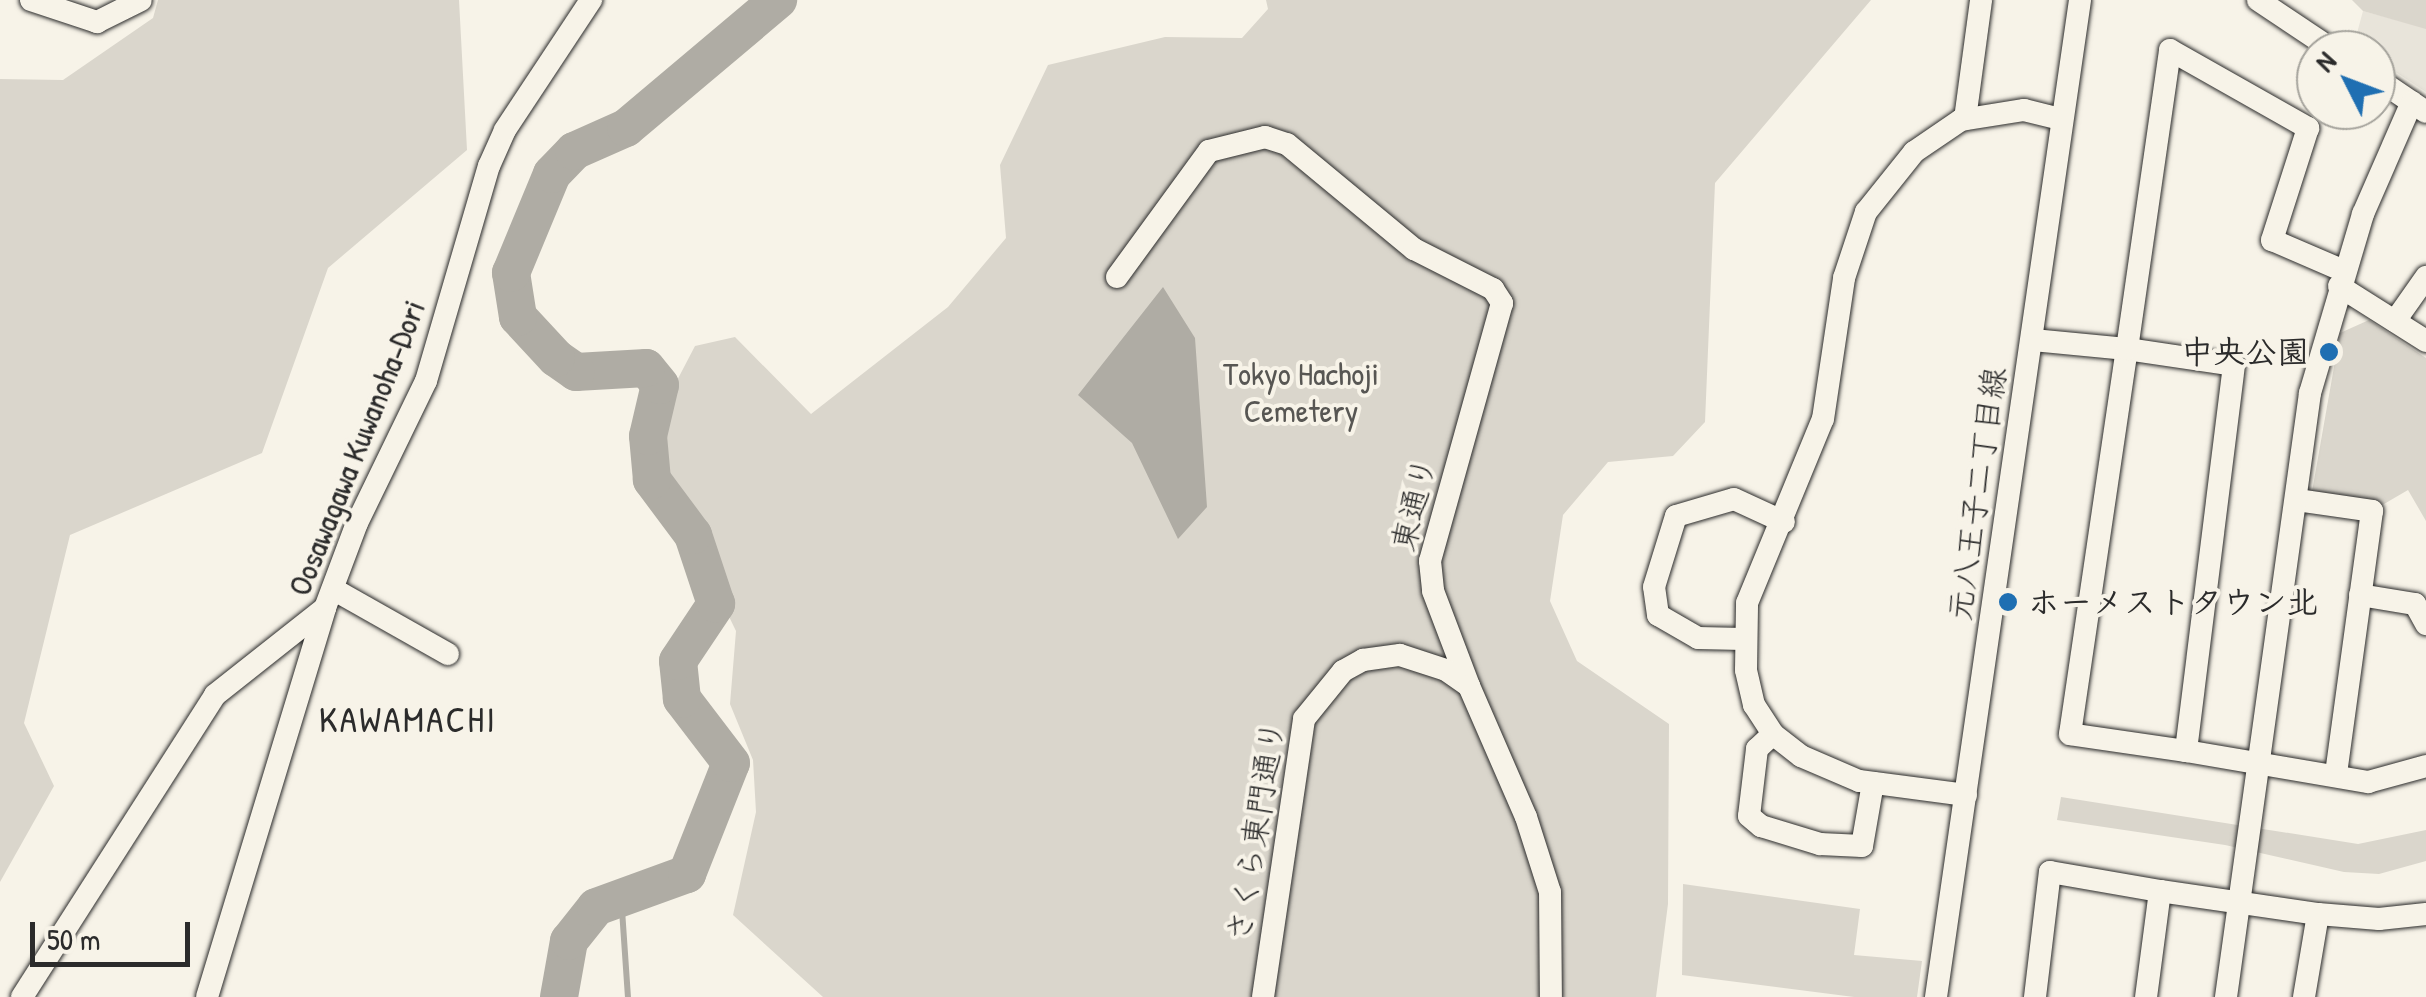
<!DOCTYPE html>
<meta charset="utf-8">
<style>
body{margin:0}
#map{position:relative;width:2426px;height:997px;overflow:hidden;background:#f7f3e8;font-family:"Patrick Hand","Klee One",sans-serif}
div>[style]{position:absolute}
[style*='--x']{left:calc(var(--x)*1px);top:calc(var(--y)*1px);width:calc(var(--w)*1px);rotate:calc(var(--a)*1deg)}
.built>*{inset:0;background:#e8e4da}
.green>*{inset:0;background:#dad6cc}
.water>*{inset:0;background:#afaca4}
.stream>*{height:6px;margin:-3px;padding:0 3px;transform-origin:3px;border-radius:3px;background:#afaca4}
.river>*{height:38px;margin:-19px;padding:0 19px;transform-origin:19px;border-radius:19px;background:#afaca4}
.roads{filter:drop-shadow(0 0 2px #2b2b2b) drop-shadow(0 0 2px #2b2b2b)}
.minor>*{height:22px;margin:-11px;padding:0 11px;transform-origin:11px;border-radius:11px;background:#f7f3e8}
.dots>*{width:28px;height:28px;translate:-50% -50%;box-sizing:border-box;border:5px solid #f7f3e8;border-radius:50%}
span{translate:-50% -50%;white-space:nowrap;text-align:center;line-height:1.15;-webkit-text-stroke:8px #f7f3e8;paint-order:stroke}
.poi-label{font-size:32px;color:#2b2b2b;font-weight:700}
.right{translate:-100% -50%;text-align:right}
.left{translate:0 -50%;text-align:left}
.park-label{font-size:32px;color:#575653}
.street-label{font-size:32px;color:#2b2b2b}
.neighbourhood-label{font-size:35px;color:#2b2b2b;letter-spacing:2.5px}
.north{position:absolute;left:2296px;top:30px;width:100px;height:100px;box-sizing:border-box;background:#f7f3e8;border:2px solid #a5a39c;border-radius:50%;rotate:312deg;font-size:28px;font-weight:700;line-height:40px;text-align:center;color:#2b2b2b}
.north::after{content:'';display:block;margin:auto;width:35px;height:45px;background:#1f6fb2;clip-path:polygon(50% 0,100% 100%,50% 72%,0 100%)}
.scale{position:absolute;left:30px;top:922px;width:160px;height:45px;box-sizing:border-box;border:5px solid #2b2b2b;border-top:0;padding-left:12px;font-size:30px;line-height:35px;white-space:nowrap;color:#2b2b2b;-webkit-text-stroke:8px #f7f3e8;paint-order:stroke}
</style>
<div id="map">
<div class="built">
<div style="clip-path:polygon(2363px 11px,2426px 28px,2426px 92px,2376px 59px,2376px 50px,2354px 44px)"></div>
</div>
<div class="green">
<div style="clip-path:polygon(158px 0,459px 0,467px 150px,328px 268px,262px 453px,70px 535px,24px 723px,54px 786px,0 882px,0 79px,63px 80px,153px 18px)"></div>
<div style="clip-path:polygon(1266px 0,1871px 0,1715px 183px,1705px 422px,1673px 456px,1608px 462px,1563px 515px,1550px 601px,1577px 661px,1669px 724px,1668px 904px,1656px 997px,823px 997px,733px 915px,756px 812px,753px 760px,730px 704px,736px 631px,654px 462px,671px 392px,695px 346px,735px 337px,811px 414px,948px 307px,1006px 238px,1000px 165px,1048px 65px,1165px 37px,1242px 38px,1268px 9px)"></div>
<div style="clip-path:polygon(2352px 0,2426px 0,2426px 29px,2363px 11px)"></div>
<div style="clip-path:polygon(2369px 320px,2426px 358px,2426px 521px,2408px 490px,2372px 511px,2310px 503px,2340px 333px)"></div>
<div style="clip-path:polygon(2061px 797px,2358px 844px,2426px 830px,2426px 861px,2379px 874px,2344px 872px,2225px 845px,2057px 820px)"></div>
<div style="clip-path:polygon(1683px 884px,1860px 909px,1854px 955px,1922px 961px,1917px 997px,1854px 997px,1682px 975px)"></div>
</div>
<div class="water">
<div style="clip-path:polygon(1163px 287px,1195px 338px,1207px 507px,1178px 539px,1132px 443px,1078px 395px)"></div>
</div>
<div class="stream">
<div style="--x:621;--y:895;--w:102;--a:86.1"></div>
</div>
<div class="river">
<div style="--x:559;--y:997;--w:57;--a:-79.9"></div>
<div style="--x:569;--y:941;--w:43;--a:-51.5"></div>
<div style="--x:596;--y:907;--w:97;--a:-19.9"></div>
<div style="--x:687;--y:874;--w:119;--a:-68.4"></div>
<div style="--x:731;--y:763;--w:81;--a:-127.4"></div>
<div style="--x:682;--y:699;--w:38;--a:-96"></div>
<div style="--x:678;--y:661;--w:69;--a:-56.3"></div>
<div style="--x:716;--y:604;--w:73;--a:-108.4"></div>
<div style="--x:693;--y:535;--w:69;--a:-126.7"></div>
<div style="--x:652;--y:480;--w:44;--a:-95.2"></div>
<div style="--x:648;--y:436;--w:52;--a:-76.8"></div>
<div style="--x:660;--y:385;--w:22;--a:-129"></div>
<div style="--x:646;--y:368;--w:70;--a:176.7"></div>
<div style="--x:576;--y:372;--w:24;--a:-145"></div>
<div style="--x:556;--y:358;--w:56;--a:-132.8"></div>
<div style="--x:518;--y:317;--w:45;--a:-99"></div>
<div style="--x:511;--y:273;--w:107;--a:-67.5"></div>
<div style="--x:552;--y:174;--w:32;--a:-46"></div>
<div style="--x:574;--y:151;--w:57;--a:-23.9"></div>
<div style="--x:626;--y:128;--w:199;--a:-40.1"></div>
</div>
<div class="roads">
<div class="minor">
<div style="--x:31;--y:0;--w:70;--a:18.4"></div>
<div style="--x:97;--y:22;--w:49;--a:-26.6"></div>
<div style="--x:2258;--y:0;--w:90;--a:33.7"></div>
<div style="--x:2376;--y:78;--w:60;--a:34.2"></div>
<div style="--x:1965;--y:119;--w:120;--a:-82.3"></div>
<div style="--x:1117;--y:277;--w:156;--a:-53.9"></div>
<div style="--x:1209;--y:151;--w:58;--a:-14"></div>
<div style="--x:1265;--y:137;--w:23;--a:18"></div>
<div style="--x:1287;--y:144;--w:165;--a:39.6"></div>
<div style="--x:1414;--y:249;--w:89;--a:26.9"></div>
<div style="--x:1493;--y:289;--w:17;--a:57"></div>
<div style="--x:1502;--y:303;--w:268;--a:105.6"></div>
<div style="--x:1430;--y:561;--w:30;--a:84"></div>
<div style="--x:1433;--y:591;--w:102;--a:69.2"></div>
<div style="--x:2339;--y:286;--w:103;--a:32.3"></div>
<div style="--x:2395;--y:321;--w:54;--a:-54.8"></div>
<div style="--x:2033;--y:340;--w:94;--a:5.5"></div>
<div style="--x:2127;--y:349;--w:108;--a:8.5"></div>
<div style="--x:2234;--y:365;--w:389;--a:97.1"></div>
<div style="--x:2186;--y:751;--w:117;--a:-171.7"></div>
<div style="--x:2070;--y:734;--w:389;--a:-81.6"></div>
<div style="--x:2127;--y:349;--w:302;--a:-81.8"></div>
<div style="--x:2170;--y:50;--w:159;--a:29.5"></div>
<div style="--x:2308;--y:128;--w:118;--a:107.8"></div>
<div style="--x:2272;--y:240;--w:78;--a:23.3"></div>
<div style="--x:2297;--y:500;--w:76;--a:8.3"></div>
<div style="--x:2372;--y:511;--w:265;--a:97.8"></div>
<div style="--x:333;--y:589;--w:132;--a:29.5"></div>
<div style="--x:2360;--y:595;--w:56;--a:9.3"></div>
<div style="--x:2415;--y:604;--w:23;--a:61"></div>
<div style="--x:1743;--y:639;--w:45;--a:-178.7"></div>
<div style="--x:1698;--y:638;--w:46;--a:-150.1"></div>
<div style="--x:1658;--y:615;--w:28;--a:-98"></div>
<div style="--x:1654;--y:587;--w:74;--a:-72.8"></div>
<div style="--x:1676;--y:516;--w:60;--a:-16.3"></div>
<div style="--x:1734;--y:499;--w:55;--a:24.7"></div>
<div style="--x:1773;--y:734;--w:22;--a:137"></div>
<div style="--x:1757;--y:749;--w:67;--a:96.8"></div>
<div style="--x:1749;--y:816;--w:16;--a:40"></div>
<div style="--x:1761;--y:826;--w:62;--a:17"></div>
<div style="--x:1820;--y:844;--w:42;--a:2.7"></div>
<div style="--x:1862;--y:846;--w:64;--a:-80.1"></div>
<div style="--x:2186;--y:751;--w:185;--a:9.7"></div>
<div style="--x:2368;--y:782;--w:60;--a:-15.4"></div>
<div style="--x:1966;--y:795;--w:108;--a:-172.5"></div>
<div style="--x:1859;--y:781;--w:63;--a:-156.7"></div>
<div style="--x:1801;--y:756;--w:36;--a:-142"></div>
<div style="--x:1773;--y:734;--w:35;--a:-123"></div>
<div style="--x:1754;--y:705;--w:36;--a:-103"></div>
<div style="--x:1746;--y:670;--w:67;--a:-89.1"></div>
<div style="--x:1747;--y:603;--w:199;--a:-67.6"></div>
<div style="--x:1823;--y:419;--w:143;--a:-81.5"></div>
<div style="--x:1844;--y:278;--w:70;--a:-71.6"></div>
<div style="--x:1866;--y:212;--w:77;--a:-51.3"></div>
<div style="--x:1914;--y:152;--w:57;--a:-34.2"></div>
<div style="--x:1961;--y:120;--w:64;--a:-9"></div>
<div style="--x:2024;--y:110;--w:38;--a:14"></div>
<div style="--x:2160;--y:891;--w:160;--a:8.3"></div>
<div style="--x:2318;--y:914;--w:61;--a:4.7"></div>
<div style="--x:2379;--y:919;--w:47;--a:-6.1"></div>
<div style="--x:22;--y:997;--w:358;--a:-57.4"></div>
<div style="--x:215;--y:695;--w:140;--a:-38.3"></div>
<div style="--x:207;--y:997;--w:407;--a:-73.1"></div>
<div style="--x:325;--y:608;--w:91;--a:-69.4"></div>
<div style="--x:357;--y:523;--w:158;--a:-64.1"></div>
<div style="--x:426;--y:381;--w:224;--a:-73.7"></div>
<div style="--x:489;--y:166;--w:39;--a:-66"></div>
<div style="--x:505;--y:130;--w:156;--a:-56.5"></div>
<div style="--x:1263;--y:997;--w:281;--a:-81.6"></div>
<div style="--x:1304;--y:719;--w:62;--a:-50.9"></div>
<div style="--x:1343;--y:671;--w:23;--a:-29"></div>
<div style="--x:1363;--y:660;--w:37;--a:-8"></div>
<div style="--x:1400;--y:655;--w:48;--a:18.1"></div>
<div style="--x:1446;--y:670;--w:28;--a:35"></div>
<div style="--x:1469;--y:686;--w:143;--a:66.5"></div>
<div style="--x:1526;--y:817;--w:79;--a:72.3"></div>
<div style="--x:1550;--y:892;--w:105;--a:89.5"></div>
<div style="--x:1936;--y:997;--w:1007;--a:-81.78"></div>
<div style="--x:2035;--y:997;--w:126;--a:-83.2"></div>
<div style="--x:2050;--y:872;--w:112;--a:9.8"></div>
<div style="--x:2160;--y:891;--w:107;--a:97.5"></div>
<div style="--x:2226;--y:997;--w:610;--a:-82.08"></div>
<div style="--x:2310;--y:393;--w:187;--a:-73.5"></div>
<div style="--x:2363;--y:214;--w:122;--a:-66.4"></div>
<div style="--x:2304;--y:997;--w:84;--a:-80.4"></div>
</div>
</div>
<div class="dots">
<div style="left:2329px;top:352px;background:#1f6fb2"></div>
<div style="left:2008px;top:602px;background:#1f6fb2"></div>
</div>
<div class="poi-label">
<span class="right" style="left:2309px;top:352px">中央公園</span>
<span class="left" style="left:2028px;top:602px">ホーメストタウン北</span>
</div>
<div class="park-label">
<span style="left:1301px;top:393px">Tokyo Hachoji<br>Cemetery</span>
</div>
<div class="street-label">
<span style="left:357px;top:448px;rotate:-68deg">Oosawagawa Kuwanoha-Dori</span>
<span style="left:1977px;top:494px;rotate:-82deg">元八王子二丁目線</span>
<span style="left:1414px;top:504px;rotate:-76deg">東通り</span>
<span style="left:1256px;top:831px;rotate:-81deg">さくら東門通り</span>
</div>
<div class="neighbourhood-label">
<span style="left:408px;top:720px">KAWAMACHI</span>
</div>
<div class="north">N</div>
<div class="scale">50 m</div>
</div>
